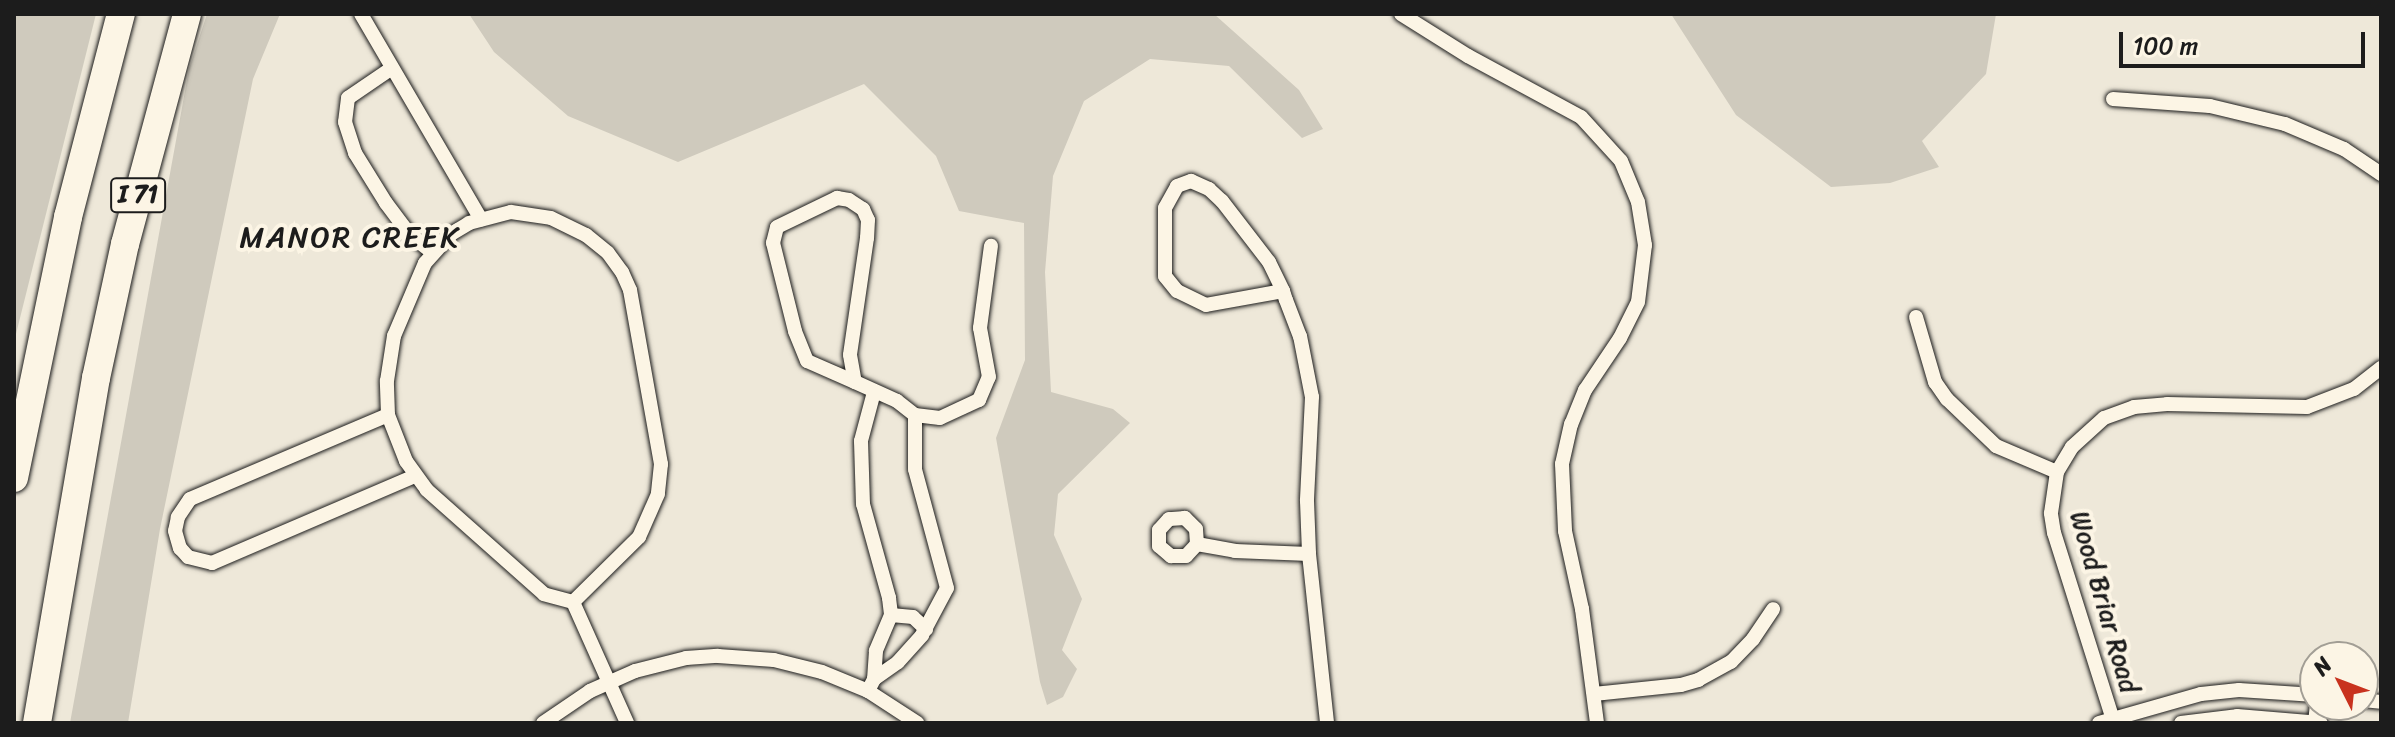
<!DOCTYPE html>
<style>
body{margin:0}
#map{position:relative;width:2395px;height:737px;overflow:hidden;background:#eee8d9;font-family:Sriracha,sans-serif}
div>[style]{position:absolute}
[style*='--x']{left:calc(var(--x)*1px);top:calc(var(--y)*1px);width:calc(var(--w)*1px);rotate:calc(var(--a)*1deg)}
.green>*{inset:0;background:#cfcabd}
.roads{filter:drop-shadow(0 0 2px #1c1c1c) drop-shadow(0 0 2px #1c1c1c)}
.minor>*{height:14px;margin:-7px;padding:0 7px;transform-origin:7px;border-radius:7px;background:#fcf5e5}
.motorway>*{height:28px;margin:-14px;padding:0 14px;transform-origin:14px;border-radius:14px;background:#fcf5e5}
span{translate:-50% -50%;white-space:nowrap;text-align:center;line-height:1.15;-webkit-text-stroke:8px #fcf5e5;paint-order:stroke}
.shield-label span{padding:2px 6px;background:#fcf5e5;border:2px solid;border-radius:6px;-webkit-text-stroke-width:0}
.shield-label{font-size:24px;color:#1c1c1c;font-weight:700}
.street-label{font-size:26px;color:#1c1c1c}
.quarter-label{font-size:30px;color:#1c1c1c;letter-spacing:2px}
.frame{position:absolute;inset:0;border:16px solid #1c1c1c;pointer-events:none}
.north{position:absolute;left:2299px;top:641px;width:80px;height:80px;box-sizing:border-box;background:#fcf5e5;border:2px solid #a29e95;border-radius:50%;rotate:312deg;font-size:22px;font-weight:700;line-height:32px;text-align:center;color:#1c1c1c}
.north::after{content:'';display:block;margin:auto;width:28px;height:36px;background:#c8321e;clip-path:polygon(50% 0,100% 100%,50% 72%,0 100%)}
.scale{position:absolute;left:2119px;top:32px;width:246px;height:36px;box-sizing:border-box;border:4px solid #1c1c1c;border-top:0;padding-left:10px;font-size:24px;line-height:28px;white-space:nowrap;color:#1c1c1c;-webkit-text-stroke:6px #fcf5e5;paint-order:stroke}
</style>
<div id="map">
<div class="green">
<div style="clip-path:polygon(14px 14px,96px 14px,14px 342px)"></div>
<div style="clip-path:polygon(207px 14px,280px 14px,253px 79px,160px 529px,128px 723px,70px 723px,189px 69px)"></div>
<div style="clip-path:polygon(469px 14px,1214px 14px,1299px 90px,1323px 129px,1302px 138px,1229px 66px,1150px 59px,1084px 101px,1053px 176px,1045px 272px,1051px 392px,1113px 409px,1130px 423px,1058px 494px,1054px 535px,1082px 599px,1062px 650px,1077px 669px,1063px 697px,1047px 705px,1040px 682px,996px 438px,1025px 360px,1024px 223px,959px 211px,936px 156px,864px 84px,678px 162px,568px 116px,494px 52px)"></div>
<div style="clip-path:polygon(1671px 14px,1996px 14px,1986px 74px,1922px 141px,1939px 167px,1890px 183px,1831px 187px,1736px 115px)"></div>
</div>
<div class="roads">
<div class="minor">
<div style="--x:361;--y:14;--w:238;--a:59.7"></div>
<div style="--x:1401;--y:14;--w:79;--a:32.1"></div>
<div style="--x:1468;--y:56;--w:128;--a:28.4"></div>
<div style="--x:1581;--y:117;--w:59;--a:47.7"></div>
<div style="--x:1621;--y:161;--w:44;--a:67.5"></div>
<div style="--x:1638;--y:202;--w:44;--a:80.8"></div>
<div style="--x:1645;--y:245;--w:57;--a:97"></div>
<div style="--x:1638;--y:302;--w:40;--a:116.6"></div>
<div style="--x:1620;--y:338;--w:63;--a:123.9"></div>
<div style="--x:1585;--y:390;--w:37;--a:112"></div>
<div style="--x:1571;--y:424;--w:41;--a:102.7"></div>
<div style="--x:1562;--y:464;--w:67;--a:87.4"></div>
<div style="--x:1565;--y:531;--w:80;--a:77.7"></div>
<div style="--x:1582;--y:609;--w:115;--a:82.5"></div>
<div style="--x:392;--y:68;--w:53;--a:145.7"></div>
<div style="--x:348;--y:98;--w:24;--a:97"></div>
<div style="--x:345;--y:122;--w:33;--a:72"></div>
<div style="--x:355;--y:153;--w:59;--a:58.2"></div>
<div style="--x:386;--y:203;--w:40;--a:53"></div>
<div style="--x:410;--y:235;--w:29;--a:38"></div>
<div style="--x:2113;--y:99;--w:97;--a:4.1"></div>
<div style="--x:2210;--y:106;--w:77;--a:13.5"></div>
<div style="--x:2285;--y:124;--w:64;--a:23"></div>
<div style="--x:2344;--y:149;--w:45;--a:34"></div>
<div style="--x:511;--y:212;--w:40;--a:8.5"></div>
<div style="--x:551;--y:218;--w:39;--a:26"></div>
<div style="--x:586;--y:235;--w:28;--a:39"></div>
<div style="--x:608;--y:253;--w:24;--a:54"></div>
<div style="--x:622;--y:272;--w:20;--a:66"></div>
<div style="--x:630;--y:290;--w:177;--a:79.9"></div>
<div style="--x:661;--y:464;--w:30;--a:96"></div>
<div style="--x:658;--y:494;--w:47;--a:113.8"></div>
<div style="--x:639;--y:537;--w:93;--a:135.4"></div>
<div style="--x:573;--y:602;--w:30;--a:-165"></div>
<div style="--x:544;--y:594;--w:157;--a:-138.4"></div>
<div style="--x:427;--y:490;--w:36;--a:-126"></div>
<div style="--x:406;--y:461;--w:49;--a:-111.4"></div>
<div style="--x:388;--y:415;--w:34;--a:-92"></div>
<div style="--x:387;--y:381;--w:46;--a:-81.2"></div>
<div style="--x:394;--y:336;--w:79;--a:-67"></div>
<div style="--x:425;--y:263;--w:39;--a:-48"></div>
<div style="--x:451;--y:234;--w:21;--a:-31"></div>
<div style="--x:469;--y:223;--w:43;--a:-14.7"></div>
<div style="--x:1283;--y:291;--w:78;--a:169.7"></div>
<div style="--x:1206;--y:305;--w:32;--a:-154"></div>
<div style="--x:1177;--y:291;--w:19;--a:-129"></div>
<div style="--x:1165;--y:276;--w:68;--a:-90"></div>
<div style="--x:1165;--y:208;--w:25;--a:-61"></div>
<div style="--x:1177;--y:186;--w:15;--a:-20"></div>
<div style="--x:1191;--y:181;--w:20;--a:24"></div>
<div style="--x:1209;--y:189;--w:18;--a:43"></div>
<div style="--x:1222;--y:201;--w:77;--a:52.4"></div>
<div style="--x:1269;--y:262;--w:32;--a:64"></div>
<div style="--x:1283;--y:291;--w:9;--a:72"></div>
<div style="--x:1286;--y:300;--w:39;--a:69"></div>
<div style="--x:1300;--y:336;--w:62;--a:78.9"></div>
<div style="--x:1312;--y:397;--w:104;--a:92.8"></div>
<div style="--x:1307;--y:501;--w:53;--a:87.8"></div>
<div style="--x:1309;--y:554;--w:170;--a:83.9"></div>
<div style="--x:1916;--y:317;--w:68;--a:73.7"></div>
<div style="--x:1935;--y:382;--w:21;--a:55"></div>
<div style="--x:1947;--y:399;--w:68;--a:43.8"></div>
<div style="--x:1996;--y:446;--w:66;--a:23.1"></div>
<div style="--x:855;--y:382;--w:52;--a:-156.4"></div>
<div style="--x:807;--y:361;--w:32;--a:-112"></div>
<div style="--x:795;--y:331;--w:91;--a:-104"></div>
<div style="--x:773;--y:243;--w:16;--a:-76"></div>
<div style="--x:777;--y:227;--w:67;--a:-25.8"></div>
<div style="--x:837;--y:198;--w:12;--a:9"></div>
<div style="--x:849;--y:200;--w:17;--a:33"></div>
<div style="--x:863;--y:209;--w:12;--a:66"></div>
<div style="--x:868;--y:220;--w:18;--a:93"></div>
<div style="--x:867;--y:238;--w:118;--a:98.3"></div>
<div style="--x:850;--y:355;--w:27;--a:80"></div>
<div style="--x:855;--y:382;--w:46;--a:24.3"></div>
<div style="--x:897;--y:401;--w:23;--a:38"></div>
<div style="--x:915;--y:415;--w:25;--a:7"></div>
<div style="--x:940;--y:418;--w:43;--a:-24.8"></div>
<div style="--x:979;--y:400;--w:25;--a:-67"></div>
<div style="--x:989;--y:377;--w:50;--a:-100.4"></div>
<div style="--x:980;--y:328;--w:83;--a:-82.4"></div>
<div style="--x:874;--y:392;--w:51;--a:104.9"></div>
<div style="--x:861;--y:441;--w:63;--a:88.2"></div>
<div style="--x:863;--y:504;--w:98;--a:74.5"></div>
<div style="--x:889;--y:598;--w:17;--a:83"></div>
<div style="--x:891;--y:615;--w:39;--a:113"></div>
<div style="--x:876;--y:651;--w:28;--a:94"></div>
<div style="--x:388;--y:415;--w:215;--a:157"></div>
<div style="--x:190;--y:499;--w:22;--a:124"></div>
<div style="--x:178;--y:517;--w:14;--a:102"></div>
<div style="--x:175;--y:531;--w:18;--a:74"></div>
<div style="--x:180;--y:548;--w:12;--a:48"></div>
<div style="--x:188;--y:557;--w:25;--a:14"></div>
<div style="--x:212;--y:563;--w:221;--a:-23.2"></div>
<div style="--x:1197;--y:544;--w:15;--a:-94"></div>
<div style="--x:1196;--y:529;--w:16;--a:-135"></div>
<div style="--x:1185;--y:518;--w:16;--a:176"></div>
<div style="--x:1169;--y:519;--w:15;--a:132"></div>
<div style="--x:1159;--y:530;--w:16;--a:90"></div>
<div style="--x:1159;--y:546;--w:16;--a:40"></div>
<div style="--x:1171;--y:556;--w:15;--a:0"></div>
<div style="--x:1186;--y:556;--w:16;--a:-47"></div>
<div style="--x:1197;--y:544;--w:39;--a:10"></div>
<div style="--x:1235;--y:551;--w:74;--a:2.3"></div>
<div style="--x:573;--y:602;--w:133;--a:65.9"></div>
<div style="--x:891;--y:615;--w:22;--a:5"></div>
<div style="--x:913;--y:617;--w:18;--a:43"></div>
<div style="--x:868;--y:691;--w:13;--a:-63"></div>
<div style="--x:874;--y:679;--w:29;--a:-35"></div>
<div style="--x:898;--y:662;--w:36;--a:-48"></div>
<div style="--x:922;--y:635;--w:53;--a:-62"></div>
<div style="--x:947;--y:588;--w:123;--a:-105.1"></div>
<div style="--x:915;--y:469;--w:54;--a:-90"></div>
<div style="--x:1594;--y:694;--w:87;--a:-5.9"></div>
<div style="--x:1681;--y:685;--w:18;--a:-16"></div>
<div style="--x:1698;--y:680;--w:38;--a:-29"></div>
<div style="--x:1731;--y:662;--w:32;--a:-46"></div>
<div style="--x:1753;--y:639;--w:36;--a:-56"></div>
<div style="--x:2363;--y:700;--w:18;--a:6"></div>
<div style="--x:543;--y:723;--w:57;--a:-34.2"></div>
<div style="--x:590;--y:691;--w:49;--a:-24"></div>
<div style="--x:635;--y:671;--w:53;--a:-14.3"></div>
<div style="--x:686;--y:658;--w:32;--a:-4"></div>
<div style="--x:718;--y:656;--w:56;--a:4.1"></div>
<div style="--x:774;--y:660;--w:49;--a:14"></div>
<div style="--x:822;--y:672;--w:50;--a:22.4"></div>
<div style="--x:868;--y:691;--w:59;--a:33.1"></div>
<div style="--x:2099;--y:723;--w:106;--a:-15.9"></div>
<div style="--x:2201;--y:694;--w:38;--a:-6"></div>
<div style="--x:2239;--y:690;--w:76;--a:3.8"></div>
<div style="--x:2114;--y:723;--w:199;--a:-107.5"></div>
<div style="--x:2054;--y:533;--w:20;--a:-99"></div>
<div style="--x:2051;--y:513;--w:41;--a:-81.7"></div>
<div style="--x:2057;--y:472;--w:29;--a:-59"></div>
<div style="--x:2072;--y:447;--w:43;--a:-42.2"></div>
<div style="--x:2104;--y:418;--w:32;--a:-20"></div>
<div style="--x:2134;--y:407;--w:33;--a:-5"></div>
<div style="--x:2167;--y:404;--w:140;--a:1.2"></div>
<div style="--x:2307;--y:407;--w:50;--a:-21"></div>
<div style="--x:2354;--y:389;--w:34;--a:-38"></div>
<div style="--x:2181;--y:723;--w:56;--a:-7.1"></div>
<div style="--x:2237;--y:716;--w:84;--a:4.8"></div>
<div style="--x:2315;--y:723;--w:18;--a:-84"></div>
</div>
<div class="motorway">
<div style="--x:14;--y:478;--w:267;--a:-78.3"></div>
<div style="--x:68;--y:217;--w:210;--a:-75.4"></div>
<div style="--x:37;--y:723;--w:350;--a:-80.3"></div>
<div style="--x:96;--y:378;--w:137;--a:-77.8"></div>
<div style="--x:125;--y:244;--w:238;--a:-74.9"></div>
</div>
</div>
<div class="shield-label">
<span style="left:138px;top:195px">I 71</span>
</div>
<div class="street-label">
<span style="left:2104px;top:602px;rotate:74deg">Wood Briar Road</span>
</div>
<div class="quarter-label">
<span style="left:350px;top:237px">MANOR CREEK</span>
</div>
<div class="frame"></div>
<div class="north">N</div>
<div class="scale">100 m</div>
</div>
